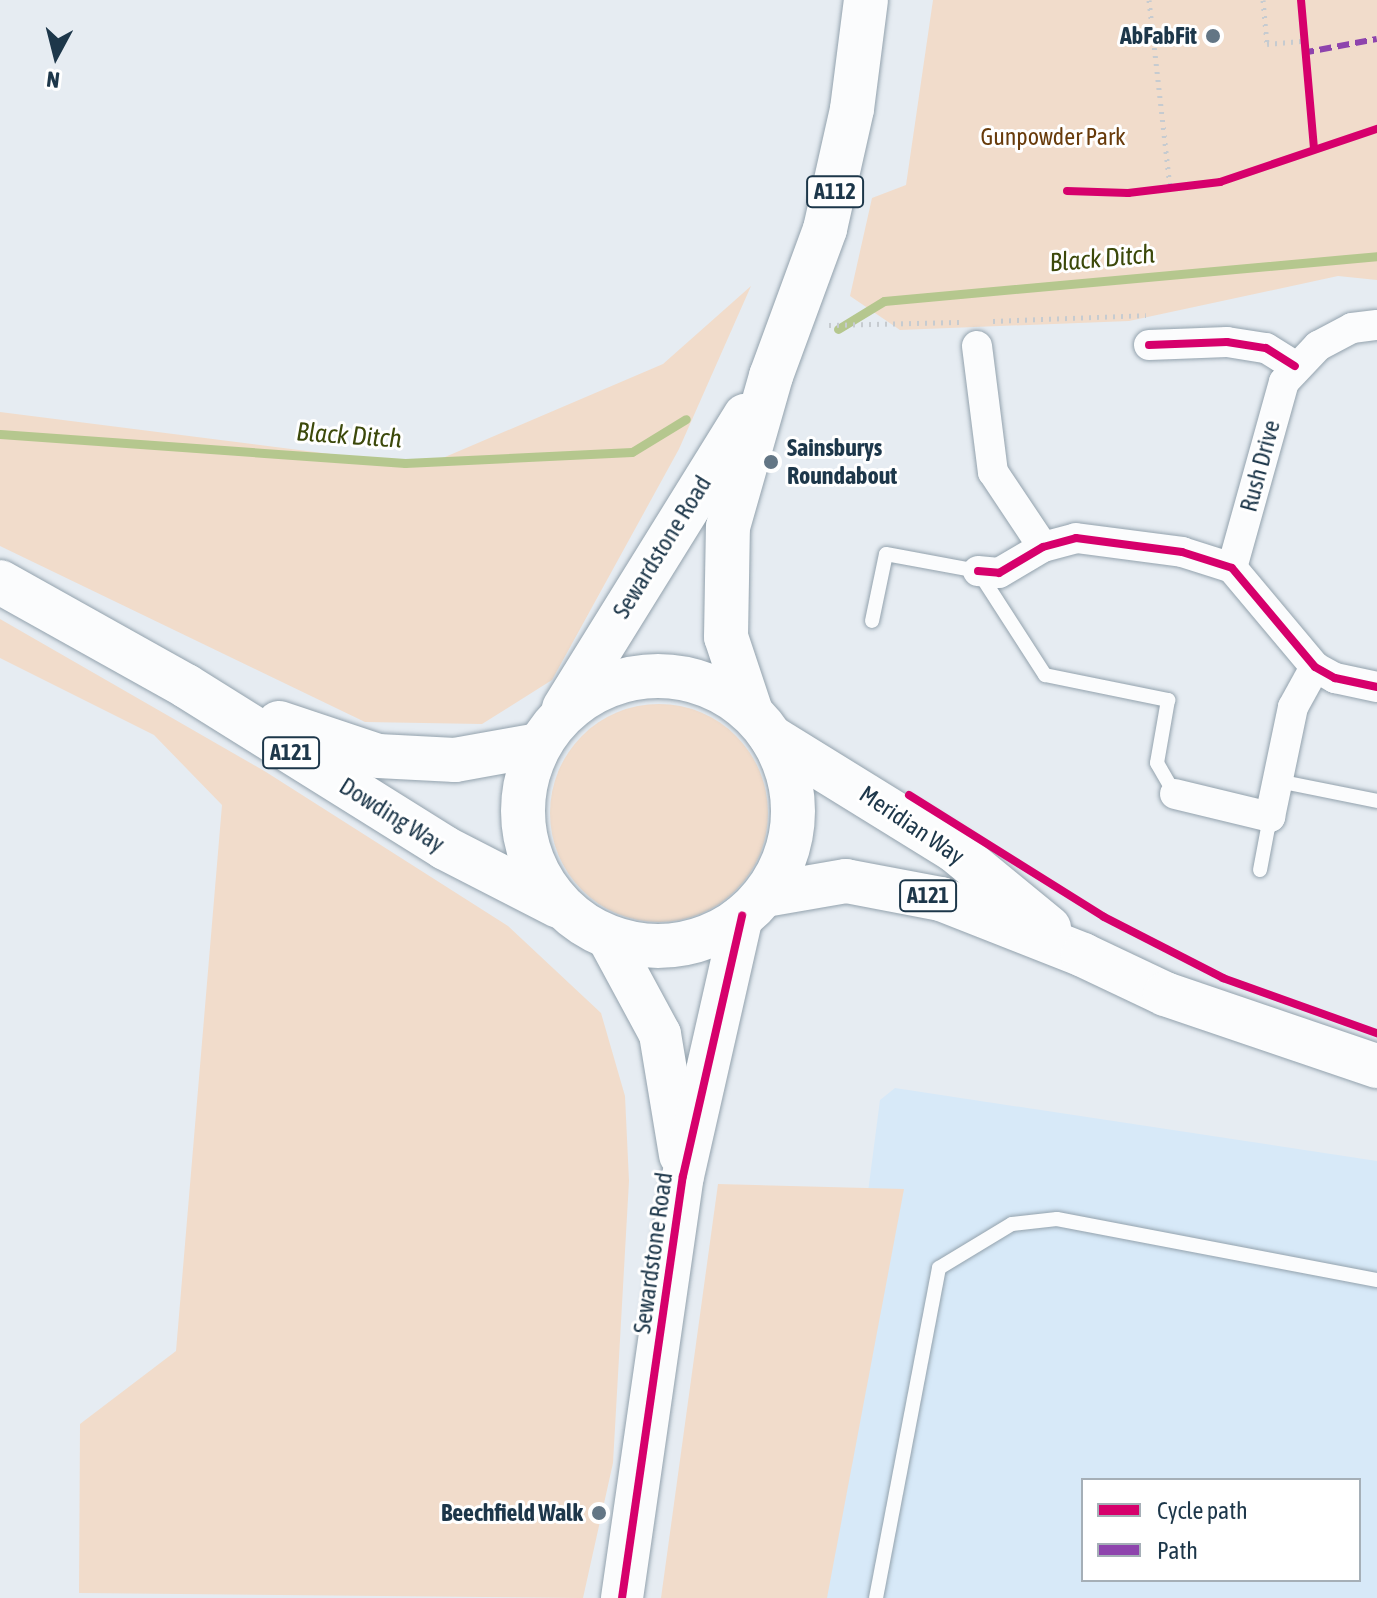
<!DOCTYPE html>
<style>
body{margin:0}
#map{position:relative;width:1377px;height:1598px;overflow:hidden;background:#e6ecf2;font-family:"Asap Condensed",sans-serif}
div>[style]{position:absolute}
[style*='--x']{left:calc(var(--x)*1px);top:calc(var(--y)*1px);width:calc(var(--w)*1px);rotate:calc(var(--a)*1deg)}
.built>*{inset:0;background:#d7e9f8}
.green>*{inset:0;background:#f1dccb}
.round{border-radius:50%}
.stream>*{height:9px;margin:-4.5px;padding:0 4.5px;transform-origin:4.5px;border-radius:4.5px;background:#b5c78e}
.path>*{height:5px;margin-top:-2.5px;transform-origin:0;background:repeating-linear-gradient(90deg,#c6cbd0 0 2px,transparent 0 8px)}
.roads{filter:drop-shadow(0 0 2px #93a2ad) drop-shadow(0 0 2px #93a2ad)}
.lane>*{height:14px;margin:-7px;padding:0 7px;transform-origin:7px;border-radius:7px;background:#fbfcfd}
.street>*{height:30px;margin:-15px;padding:0 15px;transform-origin:15px;border-radius:15px;background:#fbfcfd}
.secondary>*{height:42px;margin:-21px;padding:0 21px;transform-origin:21px;border-radius:21px;background:#fbfcfd}
.primary>*{height:44px;margin:-22px;padding:0 22px;transform-origin:22px;border-radius:22px;background:#fbfcfd}
.primary>.ring{margin:-22px;padding:0;box-sizing:content-box;background:none;border:44px solid #fbfcfd;border-radius:50%}
.quiet>*{height:6px;margin-top:-3px;transform-origin:0;background:repeating-linear-gradient(90deg,#8e44ad 0 12px,transparent 0 18px)}
.cycleway>*{height:8px;margin:-4px;padding:0 4px;transform-origin:4px;border-radius:4px;background:#d6006c}
.dots>*{width:22px;height:22px;translate:-50% -50%;box-sizing:border-box;border:4px solid #fff;border-radius:50%}
span{translate:-50% -50%;white-space:nowrap;text-align:center;line-height:1.15;-webkit-text-stroke:6px #fff;paint-order:stroke}
.shield-label span{padding:2px 6px;background:#fff;border:2px solid;border-radius:6px;-webkit-text-stroke-width:0}
.shield-label{font-size:22px;color:#1d374a;font-weight:700}
.poi-label{font-size:24px;color:#1d374a;font-weight:700}
.right{translate:-100% -50%;text-align:right}
.left{translate:0 -50%;text-align:left}
.park-label{font-size:24px;color:#683b0b}
.street-label{font-size:24px;color:#1d374a}
.water-label{font-size:26px;color:#3c490a;font-style:italic}
.legend{position:absolute;left:1081px;top:1478px;width:280px;height:104px;box-sizing:border-box;background:#fff;border:2px solid #a5afb7;margin:0;padding:10px 14px;list-style:none;font-size:24px;color:#1d374a}
.legend li{display:flex;align-items:center;gap:16px;height:40px}
.legend b{width:40px;border:2px solid #a5afb7}
.north{position:absolute;left:16px;top:16px;width:80px;height:80px;-webkit-text-stroke:6px #fff;paint-order:stroke;rotate:187deg;font-size:22px;font-weight:700;line-height:32px;text-align:center;color:#1d374a}
.north::after{content:'';display:block;margin:auto;width:28px;height:36px;background:#1d374a;clip-path:polygon(50% 0,100% 100%,50% 72%,0 100%)}
</style>
<div id="map">
<div class="built">
<div style="clip-path:polygon(evenodd,895px 1088px,1377px 1161px,1377px 1598px,815px 1598px,880px 1100px,895px 1088px,1083px 1480px,1359px 1480px,1359px 1580px,1083px 1580px,1083px 1480px)"></div>
</div>
<div class="green">
<div style="clip-path:polygon(933px 0,1377px 0,1377px 280px,1338px 276px,1129px 321px,900px 330px,850px 296px,872px 198px,906px 185px)"></div>
<div style="clip-path:polygon(751px 286px,679px 449px,552px 680px,482px 724px,365px 722px,0 546px,0 412px,424px 466px,663px 364px)"></div>
<div style="clip-path:polygon(0 619px,266px 772px,508px 926px,601px 1013px,625px 1096px,629px 1181px,613px 1463px,583px 1598px,79px 1593px,80px 1424px,176px 1351px,222px 805px,154px 735px,0 658px)"></div>
<div class="round" style="left:550px;top:704px;width:218px;height:218px"></div>
<div style="clip-path:polygon(718px 1184px,904px 1189px,827px 1598px,661px 1598px)"></div>
</div>
<div class="stream">
<div style="--x:838;--y:329;--w:54;--a:-31.3"></div>
<div style="--x:884;--y:301;--w:495;--a:-5.2"></div>
<div style="--x:0;--y:434;--w:406;--a:4.1"></div>
<div style="--x:405;--y:463;--w:227;--a:-2.8"></div>
<div style="--x:632;--y:452;--w:63;--a:-31.4"></div>
</div>
<div class="path">
<div style="--x:1149;--y:0;--w:189;--a:83.6"></div>
<div style="--x:1263;--y:0;--w:44;--a:84.8"></div>
<div style="--x:1267;--y:44;--w:34;--a:-5"></div>
<div style="--x:993;--y:321;--w:153;--a:-2.2"></div>
<div style="--x:829;--y:325;--w:130;--a:-1.3"></div>
</div>
<div class="roads">
<div class="lane">
<div style="--x:872;--y:621;--w:68;--a:-78.2"></div>
<div style="--x:886;--y:554;--w:94;--a:10.5"></div>
<div style="--x:978;--y:571;--w:124;--a:57.2"></div>
<div style="--x:1045;--y:675;--w:126;--a:11.5"></div>
<div style="--x:1168;--y:700;--w:64;--a:99.9"></div>
<div style="--x:1157;--y:763;--w:36;--a:60"></div>
<div style="--x:1278;--y:781;--w:101;--a:11.4"></div>
<div style="--x:1260;--y:870;--w:54;--a:-79.3"></div>
<div style="--x:876;--y:1598;--w:336;--a:-79.2"></div>
<div style="--x:939;--y:1268;--w:85;--a:-31.1"></div>
<div style="--x:1012;--y:1224;--w:45;--a:-6.3"></div>
<div style="--x:1057;--y:1219;--w:326;--a:10.8"></div>
</div>
<div class="street">
<div style="--x:1149;--y:345;--w:78;--a:-2.2"></div>
<div style="--x:1227;--y:342;--w:39;--a:9"></div>
<div style="--x:1266;--y:348;--w:34;--a:32"></div>
<div style="--x:977;--y:346;--w:127;--a:82.8"></div>
<div style="--x:993;--y:472;--w:90;--a:56.3"></div>
<div style="--x:1232;--y:568;--w:193;--a:-74.4"></div>
<div style="--x:1284;--y:382;--w:50;--a:-46.6"></div>
<div style="--x:1318;--y:346;--w:38;--a:-28"></div>
<div style="--x:1352;--y:328;--w:25;--a:-7"></div>
<div style="--x:978;--y:571;--w:21;--a:5"></div>
<div style="--x:999;--y:573;--w:51;--a:-30.6"></div>
<div style="--x:1043;--y:547;--w:34;--a:-15"></div>
<div style="--x:1076;--y:538;--w:107;--a:7.5"></div>
<div style="--x:1182;--y:552;--w:52;--a:17.7"></div>
<div style="--x:1232;--y:568;--w:129;--a:50"></div>
<div style="--x:1315;--y:667;--w:23;--a:29"></div>
<div style="--x:1335;--y:678;--w:43;--a:12.1"></div>
<div style="--x:1175;--y:794;--w:98;--a:13.6"></div>
<div style="--x:1270;--y:817;--w:112;--a:-78.2"></div>
<div style="--x:1293;--y:707;--w:46;--a:-61.2"></div>
</div>
<div class="secondary">
<div style="--x:607;--y:936;--w:111;--a:61.6"></div>
<div style="--x:660;--y:1034;--w:123;--a:80.6"></div>
<div style="--x:622;--y:1598;--w:426;--a:-81.8"></div>
<div style="--x:683;--y:1176;--w:267;--a:-77.2"></div>
</div>
<div class="primary">
<div style="--x:0;--y:582;--w:213;--a:29.2"></div>
<div style="--x:186;--y:686;--w:305;--a:32"></div>
<div style="--x:445;--y:848;--w:127;--a:27.2"></div>
<div class="ring" style="left:523px;top:676px;width:226px;height:226px"></div>
<div style="--x:564;--y:708;--w:344;--a:-58.2"></div>
<div style="--x:751;--y:712;--w:79;--a:-108.4"></div>
<div style="--x:726;--y:637;--w:110;--a:-89"></div>
<div style="--x:728;--y:527;--w:157;--a:-74.1"></div>
<div style="--x:771;--y:376;--w:157;--a:-69.8"></div>
<div style="--x:825;--y:229;--w:123;--a:-77.3"></div>
<div style="--x:852;--y:109;--w:110;--a:-82.7"></div>
<div style="--x:279;--y:723;--w:104;--a:18.4"></div>
<div style="--x:378;--y:756;--w:77;--a:3"></div>
<div style="--x:455;--y:760;--w:84;--a:-10.2"></div>
<div style="--x:771;--y:737;--w:215;--a:31.7"></div>
<div style="--x:954;--y:850;--w:123;--a:39.4"></div>
<div style="--x:765;--y:895;--w:82;--a:-9.8"></div>
<div style="--x:846;--y:881;--w:97;--a:10.7"></div>
<div style="--x:941;--y:899;--w:153;--a:21.5"></div>
<div style="--x:1083;--y:955;--w:91;--a:25.4"></div>
<div style="--x:1165;--y:994;--w:224;--a:18.8"></div>
</div>
</div>
<div class="quiet">
<div style="--x:1302;--y:53;--w:76;--a:-10.6"></div>
</div>
<div class="cycleway">
<div style="--x:1301;--y:0;--w:149;--a:85"></div>
<div style="--x:1067;--y:191;--w:61;--a:1.9"></div>
<div style="--x:1128;--y:193;--w:93;--a:-6.8"></div>
<div style="--x:1220;--y:182;--w:166;--a:-18.7"></div>
<div style="--x:1149;--y:345;--w:78;--a:-2.2"></div>
<div style="--x:1227;--y:342;--w:39;--a:9"></div>
<div style="--x:1266;--y:348;--w:34;--a:32"></div>
<div style="--x:978;--y:571;--w:21;--a:5"></div>
<div style="--x:999;--y:573;--w:51;--a:-30.6"></div>
<div style="--x:1043;--y:547;--w:34;--a:-15"></div>
<div style="--x:1076;--y:538;--w:107;--a:7.5"></div>
<div style="--x:1182;--y:552;--w:52;--a:17.7"></div>
<div style="--x:1232;--y:568;--w:129;--a:50"></div>
<div style="--x:1315;--y:667;--w:23;--a:29"></div>
<div style="--x:1335;--y:678;--w:43;--a:12.1"></div>
<div style="--x:909;--y:795;--w:230;--a:32"></div>
<div style="--x:1104;--y:917;--w:134;--a:27.1"></div>
<div style="--x:1223;--y:978;--w:164;--a:19.7"></div>
<div style="--x:622;--y:1598;--w:426;--a:-81.8"></div>
<div style="--x:683;--y:1176;--w:267;--a:-77.2"></div>
</div>
<div class="dots">
<div style="left:1213px;top:36px;background:#637685"></div>
<div style="left:771px;top:462px;background:#637685"></div>
<div style="left:599px;top:1513px;background:#637685"></div>
</div>
<div class="shield-label">
<span style="left:835px;top:192px">A112</span>
<span style="left:291px;top:753px">A121</span>
<span style="left:928px;top:896px">A121</span>
</div>
<div class="poi-label">
<span class="right" style="left:1197px;top:36px">AbFabFit</span>
<span class="left" style="left:787px;top:462px">Sainsburys<br>Roundabout</span>
<span class="right" style="left:583px;top:1513px">Beechfield Walk</span>
</div>
<div class="park-label">
<span style="left:1053px;top:137px">Gunpowder Park</span>
</div>
<div class="street-label">
<span style="left:1260px;top:466px;rotate:-75deg">Rush Drive</span>
<span style="left:662px;top:547px;rotate:-58deg">Sewardstone Road</span>
<span style="left:392px;top:815px;rotate:32deg">Dowding Way</span>
<span style="left:912px;top:825px;rotate:34deg">Meridian Way</span>
<span style="left:653px;top:1253px;rotate:-82deg">Sewardstone Road</span>
</div>
<div class="water-label">
<span style="left:1102px;top:259px;rotate:-5deg">Black Ditch</span>
<span style="left:349px;top:436px;rotate:4deg">Black Ditch</span>
</div>
<ul class="legend">
<li><b style="height:10px;background:#d6006c"></b>Cycle path</li>
<li><b style="height:10px;background:#8e44ad"></b>Path</li>
</ul>
<div class="north">N</div>
</div>
